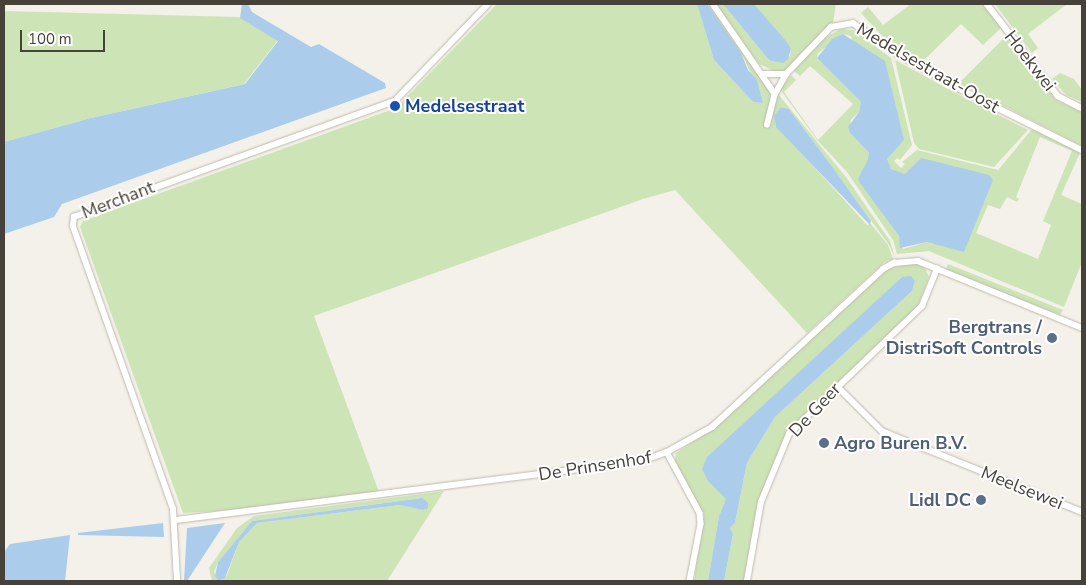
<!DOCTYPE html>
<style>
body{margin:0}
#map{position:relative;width:1086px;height:585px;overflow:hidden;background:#f4f1ea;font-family:"Nunito Sans",sans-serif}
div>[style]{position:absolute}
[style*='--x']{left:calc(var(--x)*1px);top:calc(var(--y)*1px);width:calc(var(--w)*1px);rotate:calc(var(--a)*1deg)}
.green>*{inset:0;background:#cde4b6}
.water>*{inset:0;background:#abcdeb}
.roads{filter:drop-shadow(0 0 1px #bfb9ad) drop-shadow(0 0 1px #bfb9ad)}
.minor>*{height:5.5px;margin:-2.75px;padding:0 2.75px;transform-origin:2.75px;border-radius:2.75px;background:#fff}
.dots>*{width:14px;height:14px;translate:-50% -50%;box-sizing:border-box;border:2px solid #fff;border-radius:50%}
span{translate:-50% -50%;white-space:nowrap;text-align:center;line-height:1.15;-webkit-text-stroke:4px #fff;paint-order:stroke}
.street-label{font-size:18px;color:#474239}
.transit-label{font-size:18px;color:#164399;font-weight:700}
.left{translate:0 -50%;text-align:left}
.service-label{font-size:18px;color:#4e5e75;font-weight:700}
.right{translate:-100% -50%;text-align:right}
.frame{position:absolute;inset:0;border:5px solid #474239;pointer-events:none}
.scale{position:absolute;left:20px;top:30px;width:85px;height:22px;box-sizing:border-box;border:2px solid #474239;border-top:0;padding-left:6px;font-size:15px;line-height:18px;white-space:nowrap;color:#474239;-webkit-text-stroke:4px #fff;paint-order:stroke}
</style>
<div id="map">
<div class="green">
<div style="clip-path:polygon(497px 4px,697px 4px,714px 60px,753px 102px,763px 103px,744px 58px,707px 4px,711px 4px,770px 90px,772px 115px,778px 94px,846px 177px,890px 241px,895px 258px,889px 245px,789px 109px,781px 107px,775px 124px,867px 225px,871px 224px,888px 245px,893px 259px,885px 262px,807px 333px,675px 190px,643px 199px,314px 316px,379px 492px,250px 509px,183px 513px,80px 227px,83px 221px,396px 108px)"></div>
<div style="clip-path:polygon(716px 4px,723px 4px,769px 60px,790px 56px,791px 49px,754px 4px,836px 4px,833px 23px,787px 70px,776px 72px,759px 64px)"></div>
<div style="clip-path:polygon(911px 4px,983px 4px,1056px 100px,1082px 112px,1082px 146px,959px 83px,1006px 36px,1001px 28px,983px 45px,961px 24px,923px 61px,881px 35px,861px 13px,868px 7px,883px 25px)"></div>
<div style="clip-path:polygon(995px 4px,1067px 4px,1028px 34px,1038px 48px,1032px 53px)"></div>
<div style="clip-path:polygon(4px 11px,239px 17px,278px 40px,244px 84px,91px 118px,4px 142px)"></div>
<div style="clip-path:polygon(evenodd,841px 29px,853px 30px,891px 58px,912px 145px,900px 160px,897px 158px,894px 161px,901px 168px,905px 164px,902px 162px,917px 150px,998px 170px,1032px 129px,1080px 153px,1061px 195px,1082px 204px,1082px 262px,1064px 307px,929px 251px,897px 254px,893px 240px,847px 172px,817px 140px,780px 89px,791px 75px,796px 80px,784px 92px,818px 140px,853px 104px,810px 66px,800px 76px,794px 71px,824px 38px,841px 29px,843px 34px,851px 36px,888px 165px,895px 173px,905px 174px,933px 244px,927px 242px,903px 249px,899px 236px,858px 178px,869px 160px,869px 153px,850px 133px,851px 120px,859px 112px,861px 102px,817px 58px,818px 53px,843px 34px,841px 29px,1040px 137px,1072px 151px,1043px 221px,1051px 225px,1038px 259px,976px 233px,988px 205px,1000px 209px,1007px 197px,1017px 202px,1019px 199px,1016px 197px,1040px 137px)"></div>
<div style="clip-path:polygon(895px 60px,961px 96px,1028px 130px,994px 167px,919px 149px,914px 143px)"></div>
<div style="clip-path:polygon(1060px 73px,1074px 79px,1082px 90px,1082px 102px,1066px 95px,1052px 79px)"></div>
<div style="clip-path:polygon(914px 263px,925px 268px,929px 277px,918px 306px,788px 430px,759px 500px,744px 581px,724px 581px,733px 534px,730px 528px,735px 523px,747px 463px,775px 417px,912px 291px,915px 281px,902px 277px,830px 346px,708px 481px,727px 498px,719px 516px,708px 581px,694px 581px,704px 515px,675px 461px,676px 453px,720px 424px,887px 269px)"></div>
<div style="clip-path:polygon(948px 264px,1063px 310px,1060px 315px,946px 270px)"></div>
<div style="clip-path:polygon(444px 491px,387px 581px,221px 581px,227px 575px,239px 542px,257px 523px,400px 505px,423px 510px,422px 498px,252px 521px,218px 562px,214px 572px,219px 581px,212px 581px,209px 568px,237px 528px,254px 516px)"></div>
</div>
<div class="water">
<div style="clip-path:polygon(242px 4px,248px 4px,252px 12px,311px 47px,319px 44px,385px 83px,386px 88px,62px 204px,54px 217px,4px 234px,4px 142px,91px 118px,245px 84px,278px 41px,240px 18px)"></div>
<div style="clip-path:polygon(697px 4px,707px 4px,741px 53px,748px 70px,757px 80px,763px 103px,753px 102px,714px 60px)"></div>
<div style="clip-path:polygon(723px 4px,754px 4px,786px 41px,791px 49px,788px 59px,783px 63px,769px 60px)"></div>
<div style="clip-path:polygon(843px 34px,885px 61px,904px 140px,887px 159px,891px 169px,905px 174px,921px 158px,989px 175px,993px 180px,964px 252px,927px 242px,900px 248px,899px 236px,860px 183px,858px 178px,868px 160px,869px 153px,850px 133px,848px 127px,859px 112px,861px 102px,817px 58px,832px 39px)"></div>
<div style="clip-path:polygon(781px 107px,789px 109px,833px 168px,871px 221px,870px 225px,776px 127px,774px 116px)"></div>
<div style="clip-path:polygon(911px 276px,915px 281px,912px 291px,775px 417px,747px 463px,735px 523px,730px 528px,733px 534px,724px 581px,708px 581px,719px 516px,726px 499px,708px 481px,702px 469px,707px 457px,902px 277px)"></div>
<div style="clip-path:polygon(422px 498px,428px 503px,428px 508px,423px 510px,400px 505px,257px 523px,239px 542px,225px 578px,219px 581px,215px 576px,218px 562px,252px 521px)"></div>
<div style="clip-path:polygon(163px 523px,164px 537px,78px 535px,78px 533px)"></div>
<div style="clip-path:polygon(225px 523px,187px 581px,184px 581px,187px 528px)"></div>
<div style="clip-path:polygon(70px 535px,65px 581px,4px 581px,4px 552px,10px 544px)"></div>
</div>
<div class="roads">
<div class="minor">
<div style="--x:713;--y:4;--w:109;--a:55.4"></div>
<div style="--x:987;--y:4;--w:116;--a:52.3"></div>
<div style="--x:1058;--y:96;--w:27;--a:27"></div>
<div style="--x:763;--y:74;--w:23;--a:0"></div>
<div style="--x:786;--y:74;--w:65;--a:-46.2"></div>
<div style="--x:831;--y:27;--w:22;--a:-10"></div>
<div style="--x:853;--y:23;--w:58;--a:34.5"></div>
<div style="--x:901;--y:56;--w:68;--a:29.2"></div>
<div style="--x:960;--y:89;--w:136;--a:26.6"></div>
<div style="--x:767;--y:125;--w:32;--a:-76"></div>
<div style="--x:775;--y:94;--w:23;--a:-61"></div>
<div style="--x:837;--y:386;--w:64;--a:45"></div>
<div style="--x:882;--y:431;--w:216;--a:22"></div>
<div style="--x:667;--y:452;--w:69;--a:61.6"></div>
<div style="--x:700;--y:513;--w:11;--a:85"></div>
<div style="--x:701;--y:524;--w:58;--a:100.9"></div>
<div style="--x:176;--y:520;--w:470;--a:-7.2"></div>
<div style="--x:642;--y:461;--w:27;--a:-20"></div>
<div style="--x:667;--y:452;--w:51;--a:-29.1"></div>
<div style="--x:712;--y:427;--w:233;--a:-42.7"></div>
<div style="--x:883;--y:269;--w:13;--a:-29"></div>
<div style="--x:894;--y:263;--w:24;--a:-5"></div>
<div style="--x:918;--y:261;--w:177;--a:22.2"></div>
<div style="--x:177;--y:581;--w:72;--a:-93.2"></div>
<div style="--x:173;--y:509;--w:300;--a:-109.5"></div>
<div style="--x:73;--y:226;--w:9;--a:-84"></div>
<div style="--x:74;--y:217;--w:341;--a:-19.9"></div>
<div style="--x:395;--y:101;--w:134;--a:-46.2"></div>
<div style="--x:747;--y:581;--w:80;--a:-80"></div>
<div style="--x:761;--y:502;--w:74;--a:-67.6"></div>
<div style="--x:789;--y:434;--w:185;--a:-43.9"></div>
<div style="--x:922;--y:306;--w:40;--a:-68"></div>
</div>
</div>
<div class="dots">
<div style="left:395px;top:106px;background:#1a4fb4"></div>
<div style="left:1052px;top:338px;background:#5c6f8a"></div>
<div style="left:824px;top:443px;background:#5c6f8a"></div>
<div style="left:981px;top:500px;background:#5c6f8a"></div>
</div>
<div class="street-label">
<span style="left:1030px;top:61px;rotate:52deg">Hoekwei</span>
<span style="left:928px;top:68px;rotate:30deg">Medelsestraat-Oost</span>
<span style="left:118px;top:200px;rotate:-21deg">Merchant</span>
<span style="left:815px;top:410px;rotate:-47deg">De Geer</span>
<span style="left:595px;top:466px;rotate:-9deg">De Prinsenhof</span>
<span style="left:1022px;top:488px;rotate:22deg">Meelsewei</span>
</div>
<div class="transit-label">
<span class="left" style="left:405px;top:106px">Medelsestraat</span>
</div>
<div class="service-label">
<span class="right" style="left:1042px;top:338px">Bergtrans /<br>DistriSoft Controls</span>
<span class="left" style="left:834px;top:443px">Agro Buren B.V.</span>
<span class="right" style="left:971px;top:500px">Lidl DC</span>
</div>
<div class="frame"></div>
<div class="scale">100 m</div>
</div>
